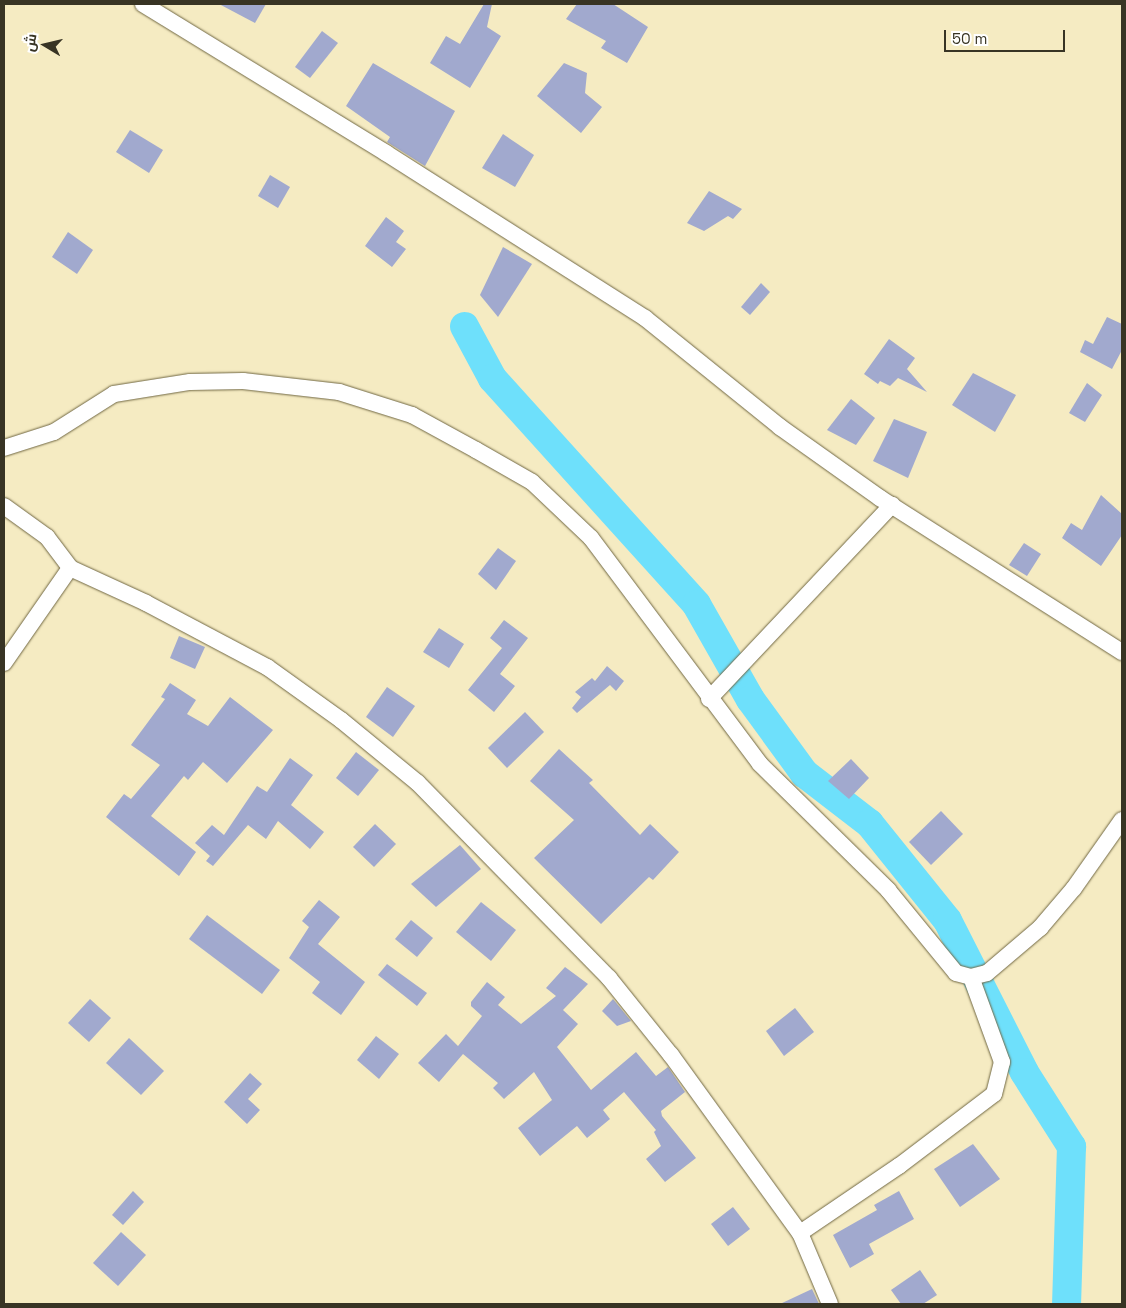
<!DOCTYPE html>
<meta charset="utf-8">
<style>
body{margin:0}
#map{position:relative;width:1126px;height:1308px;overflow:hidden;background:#f5ebc2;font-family:"Space Grotesk",Cairo,sans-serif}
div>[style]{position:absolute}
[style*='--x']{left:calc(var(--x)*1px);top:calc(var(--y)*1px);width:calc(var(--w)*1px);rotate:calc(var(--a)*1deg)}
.river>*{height:29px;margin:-14.5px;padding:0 14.5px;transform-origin:14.5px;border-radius:14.5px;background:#6ee0fb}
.building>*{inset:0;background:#a1a9ce}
.roads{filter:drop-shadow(0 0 1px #706743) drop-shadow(0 0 1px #706743)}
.street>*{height:16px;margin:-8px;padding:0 8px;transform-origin:8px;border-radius:8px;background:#fff}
span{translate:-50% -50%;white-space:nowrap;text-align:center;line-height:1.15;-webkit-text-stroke:4.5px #fff;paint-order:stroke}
.frame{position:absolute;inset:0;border:5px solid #383424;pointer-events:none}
.north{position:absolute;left:20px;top:20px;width:50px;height:50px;-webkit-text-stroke:4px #fff;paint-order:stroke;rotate:279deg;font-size:14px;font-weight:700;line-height:20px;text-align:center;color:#383424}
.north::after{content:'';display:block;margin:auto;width:18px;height:22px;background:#383424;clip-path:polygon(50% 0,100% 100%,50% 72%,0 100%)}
.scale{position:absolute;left:944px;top:30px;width:121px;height:22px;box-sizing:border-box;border:2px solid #383424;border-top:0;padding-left:6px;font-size:15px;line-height:18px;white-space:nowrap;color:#383424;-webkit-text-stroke:4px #fff;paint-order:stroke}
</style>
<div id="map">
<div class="river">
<div style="--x:464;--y:326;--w:59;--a:61.7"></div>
<div style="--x:492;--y:378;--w:304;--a:47.9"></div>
<div style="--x:696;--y:604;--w:109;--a:60.4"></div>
<div style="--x:750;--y:699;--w:92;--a:53.9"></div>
<div style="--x:804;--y:773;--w:82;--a:37.6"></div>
<div style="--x:869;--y:823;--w:124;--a:51.2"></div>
<div style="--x:947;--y:920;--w:170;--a:63.1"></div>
<div style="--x:1024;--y:1072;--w:88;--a:57.6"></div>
<div style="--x:1071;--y:1146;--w:158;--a:91.8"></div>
</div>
<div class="building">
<div style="clip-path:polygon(219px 4px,266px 4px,255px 23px)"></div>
<div style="clip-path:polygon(484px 4px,492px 4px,487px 27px,501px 36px,470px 88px,430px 63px,446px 36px,460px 44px)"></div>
<div style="clip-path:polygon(577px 4px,613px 4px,648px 27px,627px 63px,601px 48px,606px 41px,566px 19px)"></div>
<div style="clip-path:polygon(322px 31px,338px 43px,310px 78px,295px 67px)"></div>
<div style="clip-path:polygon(373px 63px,455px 111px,425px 166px,387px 142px,390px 137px,346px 106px)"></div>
<div style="clip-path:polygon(564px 63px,587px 73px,585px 93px,602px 107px,581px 133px,537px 96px)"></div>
<div style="clip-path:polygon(130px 130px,163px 150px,149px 173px,116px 152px)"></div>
<div style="clip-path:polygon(503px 134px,534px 155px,515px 187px,482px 168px)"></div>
<div style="clip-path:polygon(270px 175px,290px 187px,278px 208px,258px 196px)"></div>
<div style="clip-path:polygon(709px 191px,742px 209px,733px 219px,728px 216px,704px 231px,687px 223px)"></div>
<div style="clip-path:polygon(386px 217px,404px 231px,396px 242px,406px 249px,392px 267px,365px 246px)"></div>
<div style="clip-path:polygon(68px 232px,93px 250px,77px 274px,52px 257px)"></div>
<div style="clip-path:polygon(503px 247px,532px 264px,498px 317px,480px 295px)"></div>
<div style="clip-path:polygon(761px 283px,770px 292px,750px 315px,741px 307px)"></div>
<div style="clip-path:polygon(1107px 317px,1122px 324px,1122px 350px,1112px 369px,1080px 352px,1085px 340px,1093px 344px)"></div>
<div style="clip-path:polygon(889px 339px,915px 358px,907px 369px,927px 392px,898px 378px,890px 386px,880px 381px,878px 384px,864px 374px)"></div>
<div style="clip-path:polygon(973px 373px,1016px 395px,995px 432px,952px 405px)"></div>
<div style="clip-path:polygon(1087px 383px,1102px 395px,1085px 422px,1069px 413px)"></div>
<div style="clip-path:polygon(851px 399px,875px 418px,856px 445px,827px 430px)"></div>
<div style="clip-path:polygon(894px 419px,927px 432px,908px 478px,873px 461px)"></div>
<div style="clip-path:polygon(1101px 495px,1122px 514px,1122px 535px,1101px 566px,1062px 538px,1071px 523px,1082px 530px)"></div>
<div style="clip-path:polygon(1024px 543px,1041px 554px,1027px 576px,1009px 565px)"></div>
<div style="clip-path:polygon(498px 548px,516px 561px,496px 590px,478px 574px)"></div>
<div style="clip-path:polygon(504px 620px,528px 638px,500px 674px,515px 686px,494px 712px,468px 690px,502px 648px,490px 638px)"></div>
<div style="clip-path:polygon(439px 628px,464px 644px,449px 668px,423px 652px)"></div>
<div style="clip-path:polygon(179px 636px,205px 647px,195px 669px,170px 658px)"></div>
<div style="clip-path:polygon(607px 666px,624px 681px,616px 691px,610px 685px,577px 713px,572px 708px,581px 697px,575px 692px,592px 678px,595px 681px)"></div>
<div style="clip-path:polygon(170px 683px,196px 700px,187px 714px,208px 726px,230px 697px,273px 730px,227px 783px,203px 762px,188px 780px,184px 776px,151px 816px,196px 852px,179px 876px,106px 817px,124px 794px,131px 799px,160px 765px,131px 745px,165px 699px,161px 697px)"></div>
<div style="clip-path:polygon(387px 687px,415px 706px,393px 737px,366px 717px)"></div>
<div style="clip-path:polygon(525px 712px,544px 732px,507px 768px,488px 748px)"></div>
<div style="clip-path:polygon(559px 749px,593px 780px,589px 783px,640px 835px,650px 824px,679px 852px,653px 880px,649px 877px,601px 924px,534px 858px,574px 820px,530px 781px)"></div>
<div style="clip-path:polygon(356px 752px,379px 770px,358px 796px,336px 778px)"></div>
<div style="clip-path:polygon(290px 758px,313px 775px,291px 805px,324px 832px,310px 849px,278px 821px,266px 839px,248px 825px,213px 866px,206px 861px,210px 856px,195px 843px,212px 825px,224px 835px,257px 786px,267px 792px)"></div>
<div style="clip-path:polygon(851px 759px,869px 778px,849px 799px,828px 781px)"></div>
<div style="clip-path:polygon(941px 811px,963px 834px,931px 865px,909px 842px)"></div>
<div style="clip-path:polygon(375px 824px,396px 844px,374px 867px,353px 847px)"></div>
<div style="clip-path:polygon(460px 845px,481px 869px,436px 907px,411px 884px)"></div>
<div style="clip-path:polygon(319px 900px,340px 917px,318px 944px,365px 982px,341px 1015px,312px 993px,320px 982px,289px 958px,309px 927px,302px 921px)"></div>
<div style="clip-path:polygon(481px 902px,516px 930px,491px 961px,456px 932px)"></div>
<div style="clip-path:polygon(207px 915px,280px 970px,262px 994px,189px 939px)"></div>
<div style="clip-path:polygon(411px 920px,433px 938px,417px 957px,395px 939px)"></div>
<div style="clip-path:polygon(387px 964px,427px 993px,417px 1006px,378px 975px)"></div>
<div style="clip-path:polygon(565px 967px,588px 984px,563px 1010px,578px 1024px,557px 1047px,591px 1090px,636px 1052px,656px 1076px,668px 1067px,685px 1092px,661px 1111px,662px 1116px,696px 1158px,665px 1182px,646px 1159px,661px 1146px,654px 1132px,656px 1130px,624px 1092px,603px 1110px,610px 1119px,587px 1138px,577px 1126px,540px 1156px,518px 1128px,552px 1100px,534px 1072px,504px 1099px,493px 1088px,498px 1083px,463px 1054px,439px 1082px,418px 1063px,446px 1034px,458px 1046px,482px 1016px,471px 1006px,471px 1002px,487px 982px,505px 997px,498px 1005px,521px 1024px,556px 996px,546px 988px)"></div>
<div style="clip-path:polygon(90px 999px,111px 1018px,89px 1042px,68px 1023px)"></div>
<div style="clip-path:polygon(613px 999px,631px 1021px,617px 1026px,602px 1011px)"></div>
<div style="clip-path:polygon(795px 1008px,814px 1032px,784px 1056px,766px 1031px)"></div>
<div style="clip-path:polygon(376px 1036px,399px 1054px,379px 1079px,357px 1060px)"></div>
<div style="clip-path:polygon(129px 1038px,164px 1071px,141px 1095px,106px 1063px)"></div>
<div style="clip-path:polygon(250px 1073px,262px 1084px,248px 1099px,260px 1110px,247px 1124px,224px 1102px)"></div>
<div style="clip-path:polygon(973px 1144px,1000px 1179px,960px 1207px,934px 1169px)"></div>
<div style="clip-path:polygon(133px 1191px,144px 1202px,123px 1225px,112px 1215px)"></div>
<div style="clip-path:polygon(899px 1191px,914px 1219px,869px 1244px,874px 1254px,850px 1268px,833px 1235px,877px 1210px,874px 1205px)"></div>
<div style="clip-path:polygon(733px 1207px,750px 1229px,728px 1246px,711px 1224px)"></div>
<div style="clip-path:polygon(121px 1232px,146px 1255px,118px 1286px,93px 1263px)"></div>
<div style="clip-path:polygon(920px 1270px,937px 1295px,923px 1304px,901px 1304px,891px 1290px)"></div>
<div style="clip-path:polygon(812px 1289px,819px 1304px,780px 1304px)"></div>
</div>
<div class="roads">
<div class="street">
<div style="--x:143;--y:4;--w:285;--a:31.5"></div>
<div style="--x:386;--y:153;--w:307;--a:32.5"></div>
<div style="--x:645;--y:318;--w:174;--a:38.9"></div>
<div style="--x:780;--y:427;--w:123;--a:35.4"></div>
<div style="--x:880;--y:498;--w:287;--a:32.5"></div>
<div style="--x:4;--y:448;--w:52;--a:-17.7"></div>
<div style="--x:54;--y:432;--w:71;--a:-32.3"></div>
<div style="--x:114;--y:394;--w:77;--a:-9"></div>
<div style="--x:190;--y:382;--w:53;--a:-1.1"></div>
<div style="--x:243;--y:381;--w:97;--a:6.5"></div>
<div style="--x:339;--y:392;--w:77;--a:17.5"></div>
<div style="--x:412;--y:415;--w:73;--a:28.7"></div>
<div style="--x:476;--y:450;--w:64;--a:29.7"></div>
<div style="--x:532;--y:482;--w:81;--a:43.5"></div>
<div style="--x:591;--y:538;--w:282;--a:53.2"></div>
<div style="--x:760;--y:764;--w:180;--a:44.5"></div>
<div style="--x:888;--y:890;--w:107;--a:50.7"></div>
<div style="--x:956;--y:973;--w:16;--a:15"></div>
<div style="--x:971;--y:977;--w:16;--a:-14"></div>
<div style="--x:987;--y:973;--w:70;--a:-40.3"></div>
<div style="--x:1040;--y:928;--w:52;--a:-49.6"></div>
<div style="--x:1074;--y:888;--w:83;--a:-54.8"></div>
<div style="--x:4;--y:506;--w:53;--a:35.8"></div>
<div style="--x:47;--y:537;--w:39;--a:53"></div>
<div style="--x:70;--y:568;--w:84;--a:24.7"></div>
<div style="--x:146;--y:603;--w:137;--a:27.9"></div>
<div style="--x:267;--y:667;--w:91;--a:35.6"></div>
<div style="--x:341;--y:720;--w:99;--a:39.3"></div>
<div style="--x:418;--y:783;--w:273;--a:45.6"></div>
<div style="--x:609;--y:978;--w:99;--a:51.2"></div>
<div style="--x:671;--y:1055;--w:220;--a:54.1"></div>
<div style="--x:800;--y:1233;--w:77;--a:67.1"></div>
<div style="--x:4;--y:663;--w:116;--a:-55.2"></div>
<div style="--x:709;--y:699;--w:267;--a:-46.7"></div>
<div style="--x:800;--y:1233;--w:120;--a:-34.1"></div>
<div style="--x:899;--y:1166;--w:119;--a:-37.2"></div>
<div style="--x:994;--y:1094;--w:33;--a:-76"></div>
<div style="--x:1002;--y:1062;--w:90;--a:-110"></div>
</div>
</div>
<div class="frame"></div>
<div class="north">ش</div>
<div class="scale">50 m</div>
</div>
